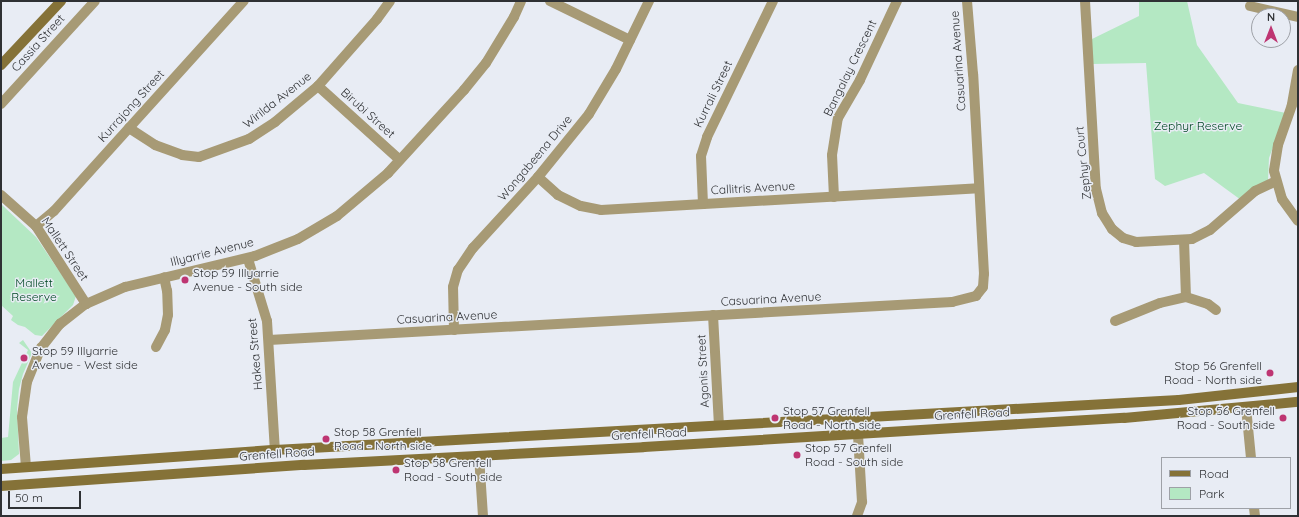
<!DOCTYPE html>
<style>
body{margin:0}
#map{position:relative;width:1299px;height:517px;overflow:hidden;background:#e8ecf4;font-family:Quicksand,sans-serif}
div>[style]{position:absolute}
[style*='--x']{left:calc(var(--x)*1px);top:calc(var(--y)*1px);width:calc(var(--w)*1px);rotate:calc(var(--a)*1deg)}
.green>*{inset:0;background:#b4e8c3}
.street>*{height:10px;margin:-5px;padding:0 5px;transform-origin:5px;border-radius:5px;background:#a79a75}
.secondary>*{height:10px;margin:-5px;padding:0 5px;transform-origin:5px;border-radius:5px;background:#857238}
.dots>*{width:11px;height:11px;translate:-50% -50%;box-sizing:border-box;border:2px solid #e8ecf4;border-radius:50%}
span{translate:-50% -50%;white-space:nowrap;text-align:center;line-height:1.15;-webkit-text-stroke:3px #e8ecf4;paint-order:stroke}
.street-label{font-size:12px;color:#2f3134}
.park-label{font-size:12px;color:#014824}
.poi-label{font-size:12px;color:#2f3134}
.left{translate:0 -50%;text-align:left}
.right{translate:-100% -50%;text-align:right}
.frame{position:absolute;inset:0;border:2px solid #2f3134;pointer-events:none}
.legend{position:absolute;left:1161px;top:457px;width:130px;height:52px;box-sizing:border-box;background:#e8ecf4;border:1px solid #9ea1a7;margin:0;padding:5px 7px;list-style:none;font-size:12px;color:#2f3134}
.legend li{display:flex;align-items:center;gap:8px;height:20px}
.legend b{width:20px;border:1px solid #9ea1a7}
.north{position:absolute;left:1251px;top:8px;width:40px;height:40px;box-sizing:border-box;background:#e8ecf4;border:1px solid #9ea1a7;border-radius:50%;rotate:0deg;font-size:11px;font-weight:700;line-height:16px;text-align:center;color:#2f3134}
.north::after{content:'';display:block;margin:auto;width:14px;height:18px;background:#be3572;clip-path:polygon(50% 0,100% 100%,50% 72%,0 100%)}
.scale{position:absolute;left:8px;top:491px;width:73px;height:18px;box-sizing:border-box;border:2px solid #2f3134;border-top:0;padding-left:5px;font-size:12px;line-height:14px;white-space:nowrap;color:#2f3134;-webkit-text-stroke:3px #e8ecf4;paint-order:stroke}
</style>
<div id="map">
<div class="green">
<div style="clip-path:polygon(1139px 1px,1187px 1px,1197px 45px,1238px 103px,1286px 113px,1269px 158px,1268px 181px,1241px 200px,1204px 173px,1165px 186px,1155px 179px,1146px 63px,1092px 64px,1092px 39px,1139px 16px)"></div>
<div style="clip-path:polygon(1px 204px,36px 237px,76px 296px,73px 305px,42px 336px,35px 335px,25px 327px,18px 325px,11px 320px,13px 316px,1px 305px)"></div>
<div style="clip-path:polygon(23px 340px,32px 353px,23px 374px,19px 389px,17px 409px,19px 454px,11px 460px,1px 461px,1px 438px,8px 437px,13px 382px,28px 350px,19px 343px)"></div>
</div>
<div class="street">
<div style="--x:550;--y:1;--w:89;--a:26"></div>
<div style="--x:1085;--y:1;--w:188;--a:86.7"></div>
<div style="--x:1096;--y:189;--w:25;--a:76"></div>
<div style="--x:1102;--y:213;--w:19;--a:58"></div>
<div style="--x:1112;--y:229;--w:14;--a:39"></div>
<div style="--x:1123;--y:238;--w:14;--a:17"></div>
<div style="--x:1136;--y:242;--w:56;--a:-3.1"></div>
<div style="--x:1192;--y:239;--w:20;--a:-27"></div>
<div style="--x:1210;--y:230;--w:60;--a:-40.9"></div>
<div style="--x:1255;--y:191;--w:23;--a:-25"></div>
<div style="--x:1250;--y:6;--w:49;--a:12.9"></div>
<div style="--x:1298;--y:70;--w:36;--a:100"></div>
<div style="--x:1292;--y:105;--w:42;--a:109.3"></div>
<div style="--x:1278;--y:145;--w:26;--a:99"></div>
<div style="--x:1274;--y:171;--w:29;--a:74"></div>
<div style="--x:1282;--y:199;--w:27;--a:54"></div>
<div style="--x:318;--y:86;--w:110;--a:42.1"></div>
<div style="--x:1;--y:104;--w:139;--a:-47.6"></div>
<div style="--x:129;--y:128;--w:31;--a:33"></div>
<div style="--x:155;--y:145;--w:29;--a:20"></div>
<div style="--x:182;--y:155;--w:17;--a:7"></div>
<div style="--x:199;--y:157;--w:53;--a:-19.8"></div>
<div style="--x:249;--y:139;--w:31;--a:-33"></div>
<div style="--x:275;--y:122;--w:56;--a:-39.9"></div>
<div style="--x:318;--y:86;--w:89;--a:-48.6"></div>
<div style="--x:377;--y:19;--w:22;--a:-54"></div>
<div style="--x:538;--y:177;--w:27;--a:42"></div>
<div style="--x:558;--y:195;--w:25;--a:26"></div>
<div style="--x:581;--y:206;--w:20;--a:11"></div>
<div style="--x:601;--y:210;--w:378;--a:-3.3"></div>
<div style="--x:1;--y:195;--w:47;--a:41.5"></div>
<div style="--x:36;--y:226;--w:93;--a:57.3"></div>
<div style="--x:834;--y:197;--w:42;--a:-92.7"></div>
<div style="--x:832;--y:155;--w:37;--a:-81"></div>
<div style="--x:838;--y:118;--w:44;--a:-59.9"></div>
<div style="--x:860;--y:80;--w:87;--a:-64.9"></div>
<div style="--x:703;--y:204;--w:48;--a:-92.4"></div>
<div style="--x:701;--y:156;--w:20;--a:-72"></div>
<div style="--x:707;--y:137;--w:151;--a:-64.1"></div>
<div style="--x:36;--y:226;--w:23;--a:-40"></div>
<div style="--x:54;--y:211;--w:283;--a:-47.9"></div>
<div style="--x:1184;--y:240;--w:57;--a:88"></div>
<div style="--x:248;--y:259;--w:65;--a:73"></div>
<div style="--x:267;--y:321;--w:129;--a:86.5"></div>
<div style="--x:713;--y:315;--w:110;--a:86.9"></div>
<div style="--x:1115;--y:321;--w:48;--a:-21.8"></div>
<div style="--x:1160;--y:303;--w:27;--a:-13"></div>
<div style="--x:1186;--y:297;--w:23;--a:18"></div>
<div style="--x:1208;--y:304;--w:10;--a:37"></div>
<div style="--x:454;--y:330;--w:43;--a:-91.3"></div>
<div style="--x:453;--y:287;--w:18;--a:-74"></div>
<div style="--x:458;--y:270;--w:27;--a:-56"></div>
<div style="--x:473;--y:248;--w:96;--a:-47.5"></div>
<div style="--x:538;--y:177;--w:81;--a:-51"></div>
<div style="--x:589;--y:114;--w:52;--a:-59"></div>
<div style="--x:616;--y:69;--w:76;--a:-64.1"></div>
<div style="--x:269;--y:340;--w:684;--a:-3.18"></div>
<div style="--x:952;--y:302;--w:25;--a:-14"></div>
<div style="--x:976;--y:296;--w:11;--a:-52"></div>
<div style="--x:983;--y:287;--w:13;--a:-86"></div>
<div style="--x:984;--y:274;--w:200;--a:-93.1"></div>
<div style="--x:973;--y:74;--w:73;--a:-94.7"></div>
<div style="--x:156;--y:347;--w:19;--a:-62"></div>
<div style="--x:165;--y:330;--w:15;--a:-79"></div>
<div style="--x:168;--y:315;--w:24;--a:-92"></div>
<div style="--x:167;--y:291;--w:14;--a:-102"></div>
<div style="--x:1246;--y:407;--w:51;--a:84.4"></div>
<div style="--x:479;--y:456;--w:60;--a:86.2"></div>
<div style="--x:26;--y:467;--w:50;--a:-94.6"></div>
<div style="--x:22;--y:417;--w:35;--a:-82"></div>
<div style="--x:27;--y:382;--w:37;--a:-68"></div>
<div style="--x:41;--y:348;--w:31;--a:-52"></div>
<div style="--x:60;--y:324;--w:33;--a:-38"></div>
<div style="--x:86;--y:304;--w:43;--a:-23.6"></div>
<div style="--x:125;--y:287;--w:134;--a:-13.4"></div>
<div style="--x:255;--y:256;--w:46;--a:-21.6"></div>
<div style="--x:298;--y:239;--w:45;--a:-30.5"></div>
<div style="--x:337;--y:216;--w:67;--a:-40.1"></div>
<div style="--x:388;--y:173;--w:113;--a:-47.5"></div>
<div style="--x:464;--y:90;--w:35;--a:-51"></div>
<div style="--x:486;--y:63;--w:54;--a:-58.7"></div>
<div style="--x:514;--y:17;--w:17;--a:-66"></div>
<div style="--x:1254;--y:508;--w:8;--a:83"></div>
<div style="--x:857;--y:516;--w:15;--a:-70"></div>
<div style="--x:862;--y:502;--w:68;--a:-93.4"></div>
</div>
<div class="secondary">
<div style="--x:1;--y:65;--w:88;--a:-46.8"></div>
<div style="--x:1;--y:469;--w:275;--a:-4"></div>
<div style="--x:275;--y:450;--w:905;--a:-3.17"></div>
<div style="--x:1179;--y:400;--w:120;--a:-6.2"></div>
<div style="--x:1;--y:486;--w:304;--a:-4"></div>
<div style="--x:304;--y:465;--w:340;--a:-3"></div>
<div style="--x:644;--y:447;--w:481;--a:-3.5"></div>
<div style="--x:1124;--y:418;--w:175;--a:-5.3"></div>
</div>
<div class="dots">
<div style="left:185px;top:280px;background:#be3572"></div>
<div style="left:24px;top:358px;background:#be3572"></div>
<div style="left:1270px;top:373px;background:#be3572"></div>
<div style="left:775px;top:418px;background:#be3572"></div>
<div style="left:1283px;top:418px;background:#be3572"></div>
<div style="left:326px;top:439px;background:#be3572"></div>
<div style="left:797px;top:455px;background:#be3572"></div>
<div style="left:396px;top:470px;background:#be3572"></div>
</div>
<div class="street-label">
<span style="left:38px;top:43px;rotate:-48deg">Cassia Street</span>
<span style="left:958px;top:61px;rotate:-94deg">Casuarina Avenue</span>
<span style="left:850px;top:68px;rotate:-64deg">Bangalay Crescent</span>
<span style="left:713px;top:94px;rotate:-64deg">Kurrali Street</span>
<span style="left:277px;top:100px;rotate:-38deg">Wirilda Avenue</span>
<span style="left:131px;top:106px;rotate:-48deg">Kurrajong Street</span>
<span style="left:368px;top:113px;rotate:42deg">Birubi Street</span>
<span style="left:535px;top:158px;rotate:-50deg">Wongabeena Drive</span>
<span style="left:1083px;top:163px;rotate:-96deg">Zephyr Court</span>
<span style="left:753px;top:188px;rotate:-3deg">Callitris Avenue</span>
<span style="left:65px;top:249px;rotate:56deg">Mallett Street</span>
<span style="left:212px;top:252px;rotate:-14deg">Illyarrie Avenue</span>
<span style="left:771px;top:299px;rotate:-3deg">Casuarina Avenue</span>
<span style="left:447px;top:317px;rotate:-3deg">Casuarina Avenue</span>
<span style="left:255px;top:354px;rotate:-95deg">Hakea Street</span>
<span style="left:703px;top:371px;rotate:-93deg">Agonis Street</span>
<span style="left:972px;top:414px;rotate:-3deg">Grenfell Road</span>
<span style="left:649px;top:434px;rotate:-3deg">Grenfell Road</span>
<span style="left:277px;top:454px;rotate:-4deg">Grenfell Road</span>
</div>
<div class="park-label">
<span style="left:1198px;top:126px">Zephyr Reserve</span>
<span style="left:34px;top:290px">Mallett<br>Reserve</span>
</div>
<div class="poi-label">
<span class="left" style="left:193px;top:280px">Stop 59 Illyarrie<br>Avenue - South side</span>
<span class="left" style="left:32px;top:358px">Stop 59 Illyarrie<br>Avenue - West side</span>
<span class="right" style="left:1262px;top:373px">Stop 56 Grenfell<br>Road - North side</span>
<span class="left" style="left:783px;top:418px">Stop 57 Grenfell<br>Road - North side</span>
<span class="right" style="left:1275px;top:418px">Stop 56 Grenfell<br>Road - South side</span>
<span class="left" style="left:334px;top:439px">Stop 58 Grenfell<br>Road - North side</span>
<span class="left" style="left:805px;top:455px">Stop 57 Grenfell<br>Road - South side</span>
<span class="left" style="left:404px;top:470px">Stop 58 Grenfell<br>Road - South side</span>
</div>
<div class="frame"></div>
<ul class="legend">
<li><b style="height:5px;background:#857238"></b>Road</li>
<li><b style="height:11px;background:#b4e8c3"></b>Park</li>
</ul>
<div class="north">N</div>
<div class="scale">50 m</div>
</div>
